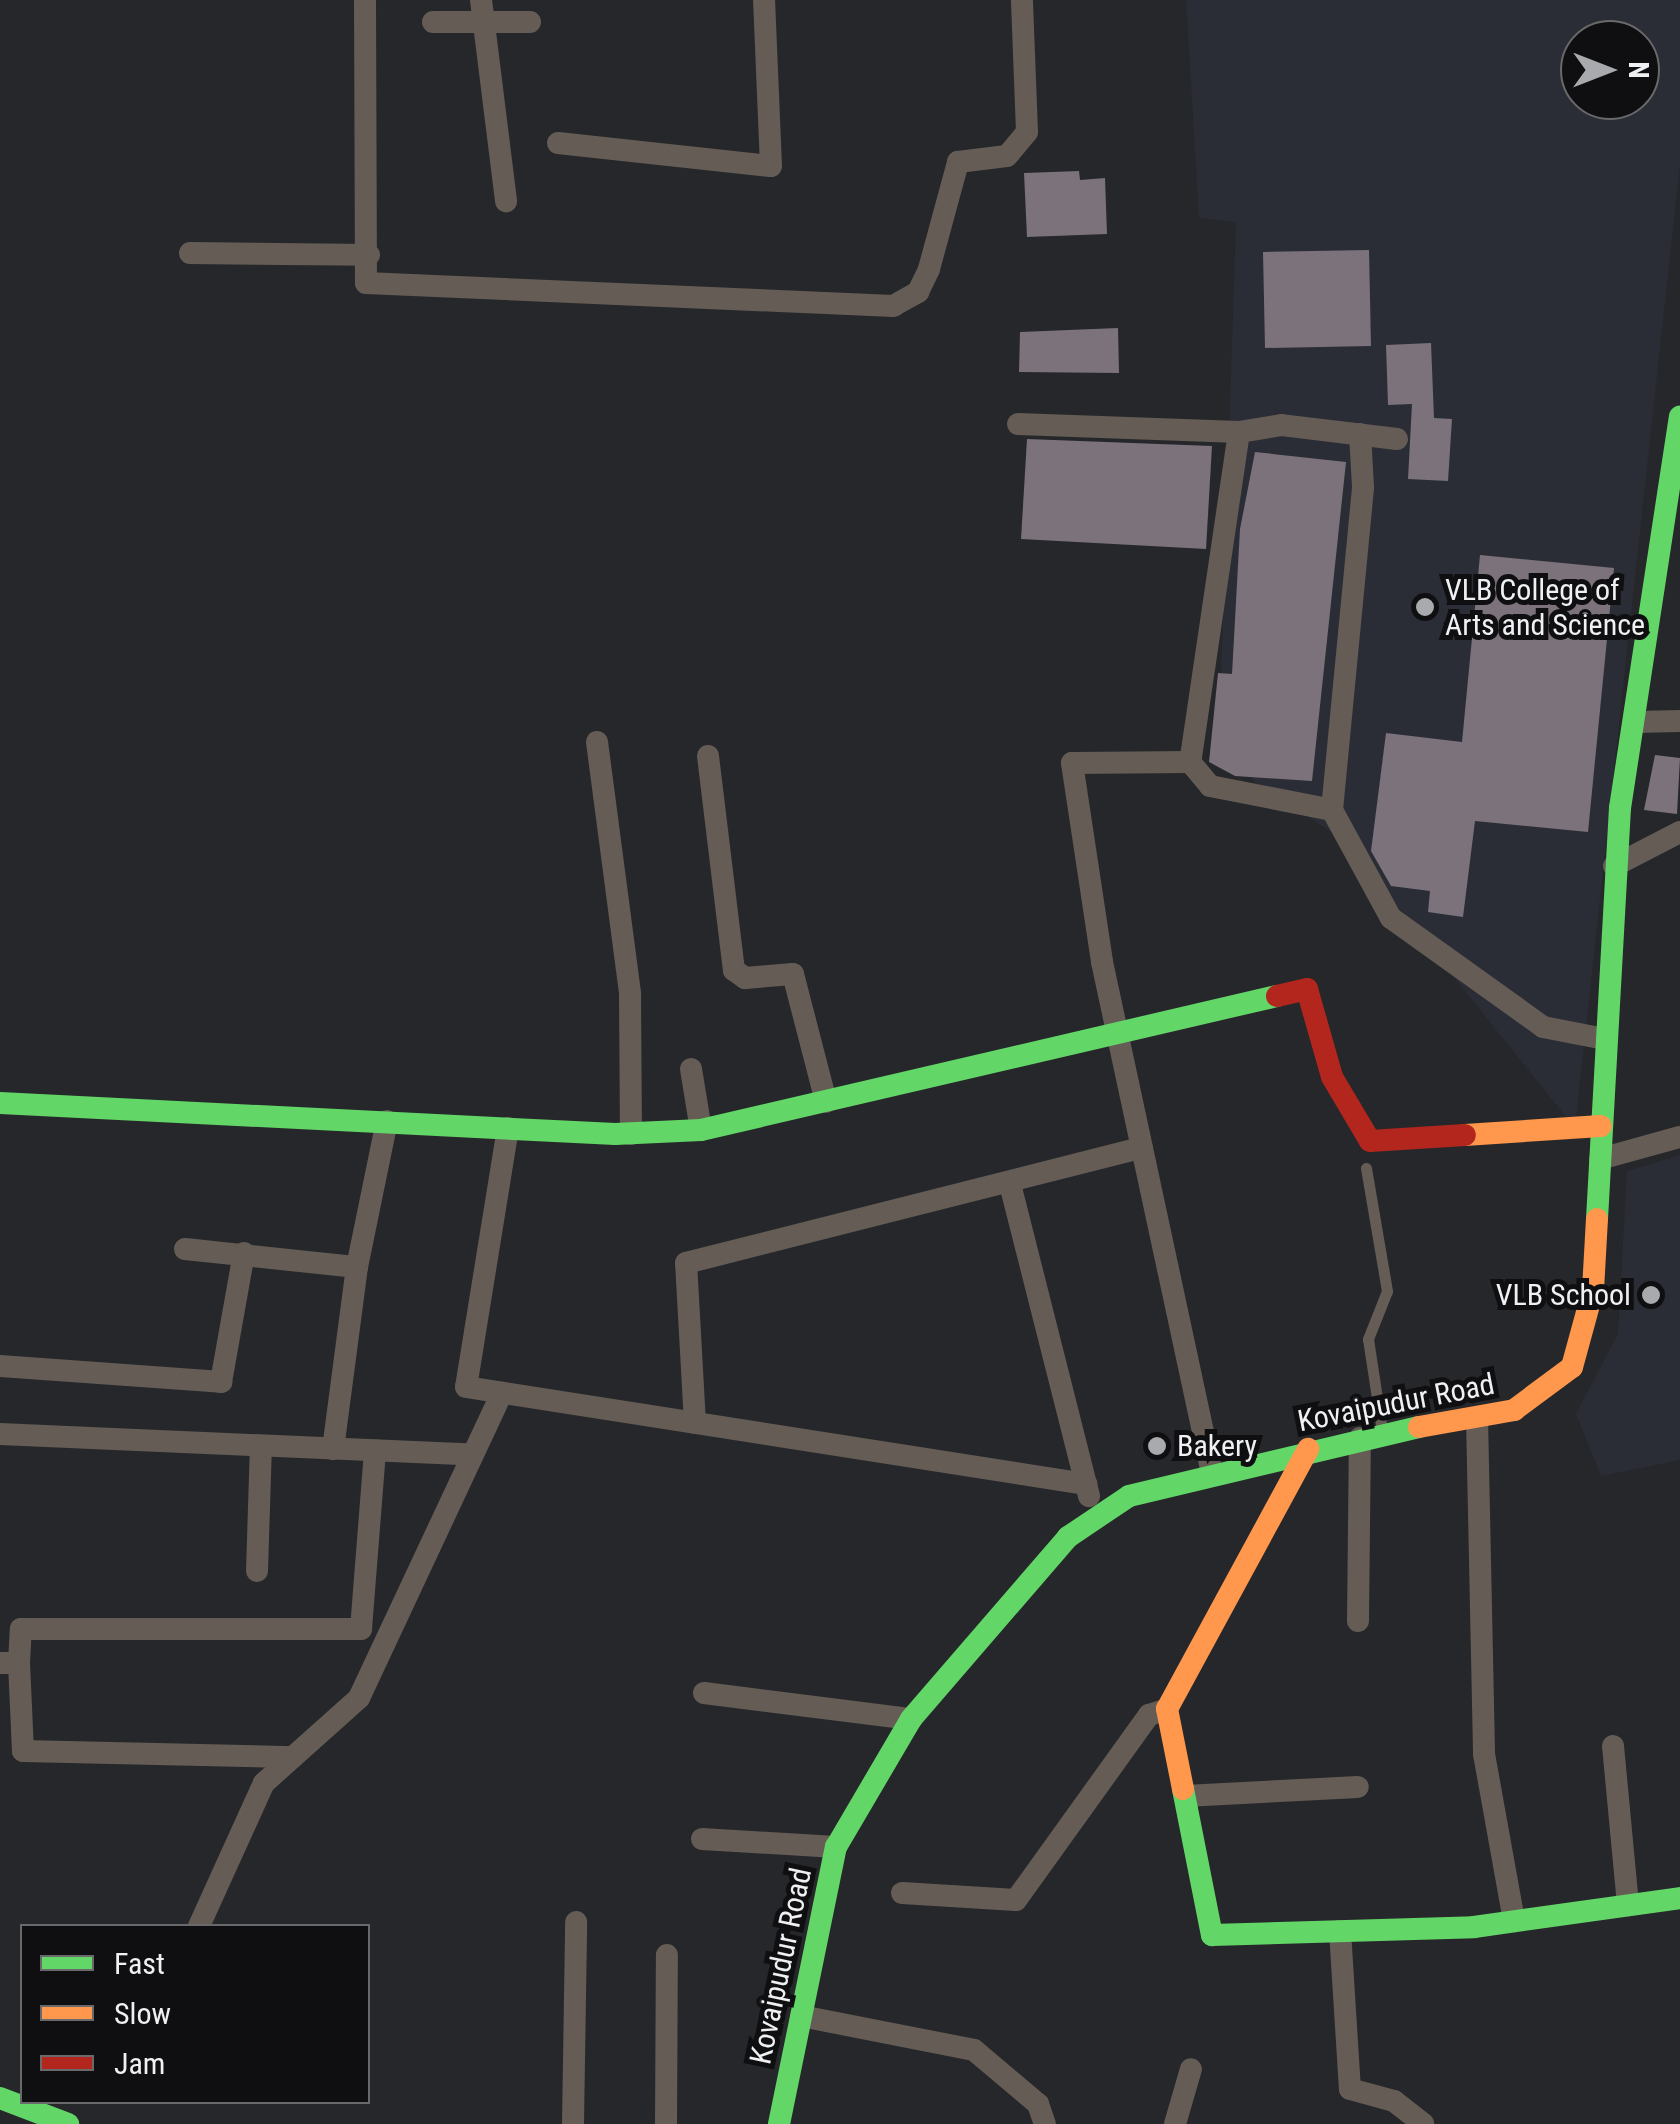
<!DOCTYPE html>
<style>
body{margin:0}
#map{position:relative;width:1680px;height:2124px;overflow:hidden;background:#26272a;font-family:"Roboto Condensed",sans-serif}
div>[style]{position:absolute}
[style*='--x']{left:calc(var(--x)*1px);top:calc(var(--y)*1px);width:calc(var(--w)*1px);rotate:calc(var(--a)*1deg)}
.built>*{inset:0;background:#2b2d36}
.building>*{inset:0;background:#7b727b}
.lane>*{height:11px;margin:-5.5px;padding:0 5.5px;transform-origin:5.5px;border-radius:5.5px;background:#645c55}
.street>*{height:22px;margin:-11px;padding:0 11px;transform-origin:11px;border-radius:11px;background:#645c55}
.fast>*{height:22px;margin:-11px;padding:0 11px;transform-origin:11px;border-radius:11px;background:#63d668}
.slow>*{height:22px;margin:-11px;padding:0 11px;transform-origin:11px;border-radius:11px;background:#ff974d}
.jam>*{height:22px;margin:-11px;padding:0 11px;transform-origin:11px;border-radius:11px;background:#b3261e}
.dots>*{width:28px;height:28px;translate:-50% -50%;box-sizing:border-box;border:5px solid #0f0f11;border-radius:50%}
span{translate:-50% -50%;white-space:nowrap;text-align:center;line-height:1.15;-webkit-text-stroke:10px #0f0f11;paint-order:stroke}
.poi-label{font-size:30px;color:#eff0f3}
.left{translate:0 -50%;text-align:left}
.right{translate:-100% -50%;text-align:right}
.street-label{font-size:30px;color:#eff0f3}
.legend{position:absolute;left:20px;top:1924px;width:350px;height:180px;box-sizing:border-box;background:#0f0f11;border:2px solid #69696b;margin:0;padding:12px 18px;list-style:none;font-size:30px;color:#eff0f3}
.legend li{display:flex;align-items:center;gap:20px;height:50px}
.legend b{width:50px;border:2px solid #69696b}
.north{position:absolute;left:1560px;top:20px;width:100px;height:100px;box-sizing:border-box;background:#0f0f11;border:2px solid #69696b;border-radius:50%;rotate:90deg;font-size:28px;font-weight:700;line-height:40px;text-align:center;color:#eff0f3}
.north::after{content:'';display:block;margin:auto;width:35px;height:45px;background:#a9aaad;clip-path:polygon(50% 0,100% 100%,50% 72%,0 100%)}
</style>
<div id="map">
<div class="built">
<div style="clip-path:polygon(evenodd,1186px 0,1680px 0,1680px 164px,1575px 1128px,1344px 840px,1256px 783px,1219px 742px,1236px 222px,1199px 218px,1186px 0,1580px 40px,1640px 40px,1640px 100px,1580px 100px,1580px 40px)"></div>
<div style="clip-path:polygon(1680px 1155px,1680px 1460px,1601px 1476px,1576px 1414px,1618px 1334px,1627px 1171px)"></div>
</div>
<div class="building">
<div style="clip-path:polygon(1079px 171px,1080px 180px,1105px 178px,1107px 234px,1027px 237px,1024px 173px)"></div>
<div style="clip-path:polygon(1369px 250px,1371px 346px,1265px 348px,1263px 252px)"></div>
<div style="clip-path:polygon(1118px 328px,1119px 373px,1019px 372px,1020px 332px)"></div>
<div style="clip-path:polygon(1431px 343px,1434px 418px,1452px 419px,1448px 481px,1408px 479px,1412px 404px,1388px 405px,1386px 345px)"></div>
<div style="clip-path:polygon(1027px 439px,1212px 446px,1206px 549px,1021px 539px)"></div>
<div style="clip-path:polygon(1255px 452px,1346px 462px,1312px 781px,1235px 776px,1209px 762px,1218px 673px,1232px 674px,1240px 529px)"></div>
<div style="clip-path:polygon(1480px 555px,1614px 568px,1588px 832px,1475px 821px,1463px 917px,1428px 912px,1430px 891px,1391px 886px,1371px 851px,1386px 733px,1462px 742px)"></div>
<div style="clip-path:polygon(1655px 755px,1680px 758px,1677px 814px,1644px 810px)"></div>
</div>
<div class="lane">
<div style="--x:1366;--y:1168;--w:125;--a:80.3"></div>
<div style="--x:1387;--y:1291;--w:52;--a:111.6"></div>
<div style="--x:1368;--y:1339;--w:92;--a:81.3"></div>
</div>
<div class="street">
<div style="--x:365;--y:0;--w:283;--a:89.8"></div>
<div style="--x:366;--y:283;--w:528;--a:2.5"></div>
<div style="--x:893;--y:306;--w:29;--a:-29"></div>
<div style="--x:918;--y:292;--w:25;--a:-64"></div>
<div style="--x:929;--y:269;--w:111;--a:-74.8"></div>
<div style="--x:958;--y:162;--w:49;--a:-7"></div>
<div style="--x:1007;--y:156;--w:31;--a:-50"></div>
<div style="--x:1027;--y:132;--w:132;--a:-92.2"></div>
<div style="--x:481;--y:0;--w:203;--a:82.9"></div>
<div style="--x:433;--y:22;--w:97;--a:0"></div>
<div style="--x:558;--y:143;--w:214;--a:6.2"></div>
<div style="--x:771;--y:166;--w:166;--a:-92.4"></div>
<div style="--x:190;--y:253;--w:179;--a:0.6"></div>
<div style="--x:1018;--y:424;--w:221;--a:2.1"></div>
<div style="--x:1397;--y:439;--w:116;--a:-173.1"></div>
<div style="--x:1282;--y:425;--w:44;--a:170.8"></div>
<div style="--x:1239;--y:432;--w:334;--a:98.4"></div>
<div style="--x:1190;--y:762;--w:31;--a:50"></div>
<div style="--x:1210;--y:786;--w:124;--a:11.1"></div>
<div style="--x:1332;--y:810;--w:123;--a:61.4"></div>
<div style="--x:1391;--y:918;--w:187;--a:35.6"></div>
<div style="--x:1543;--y:1027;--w:63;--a:11"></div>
<div style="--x:1636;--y:722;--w:44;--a:-1.3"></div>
<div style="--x:597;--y:742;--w:254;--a:82.5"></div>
<div style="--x:630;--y:994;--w:140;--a:89.6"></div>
<div style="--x:708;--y:756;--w:216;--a:83.1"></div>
<div style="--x:734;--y:970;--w:14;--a:36"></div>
<div style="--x:745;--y:978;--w:48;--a:-4.8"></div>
<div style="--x:793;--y:974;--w:132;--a:75.5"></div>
<div style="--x:1190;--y:762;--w:118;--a:179.5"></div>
<div style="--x:1072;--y:763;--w:201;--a:81.4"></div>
<div style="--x:1102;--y:962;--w:524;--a:77.87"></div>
<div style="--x:1332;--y:810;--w:324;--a:-84.5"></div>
<div style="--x:1363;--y:487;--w:53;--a:-93.2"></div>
<div style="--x:1614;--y:866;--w:74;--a:-27.3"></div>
<div style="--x:691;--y:1069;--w:62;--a:80.7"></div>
<div style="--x:508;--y:1128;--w:262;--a:99.2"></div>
<div style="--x:466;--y:1387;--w:628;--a:8.89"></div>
<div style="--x:1600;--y:1159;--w:83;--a:-15.4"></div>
<div style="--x:1010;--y:1184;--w:322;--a:75.8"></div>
<div style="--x:185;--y:1249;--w:173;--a:6"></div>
<div style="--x:357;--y:1267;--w:149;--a:-78.4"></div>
<div style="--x:0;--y:1366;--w:222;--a:4.1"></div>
<div style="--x:221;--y:1382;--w:131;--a:-79.9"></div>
<div style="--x:1477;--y:1417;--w:337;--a:88.8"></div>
<div style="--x:1484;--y:1754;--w:170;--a:79.8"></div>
<div style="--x:695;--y:1423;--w:160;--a:-93.2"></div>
<div style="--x:686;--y:1263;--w:470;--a:-14.2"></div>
<div style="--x:0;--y:1434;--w:472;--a:2.5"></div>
<div style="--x:333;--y:1449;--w:184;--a:-82.5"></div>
<div style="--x:257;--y:1571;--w:124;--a:-88.2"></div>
<div style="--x:1358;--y:1621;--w:183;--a:-89.4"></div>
<div style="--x:0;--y:1663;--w:19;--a:0"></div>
<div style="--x:19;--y:1663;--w:34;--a:-87"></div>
<div style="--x:21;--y:1629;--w:340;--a:0"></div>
<div style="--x:361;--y:1629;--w:179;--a:-85.5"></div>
<div style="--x:19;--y:1663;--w:88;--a:87.4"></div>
<div style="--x:23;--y:1751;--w:270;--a:1.3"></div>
<div style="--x:704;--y:1693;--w:209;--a:7.2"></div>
<div style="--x:1613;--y:1746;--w:160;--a:84.6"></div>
<div style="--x:1185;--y:1796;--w:173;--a:-3"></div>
<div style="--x:702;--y:1839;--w:134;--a:3.4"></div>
<div style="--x:902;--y:1893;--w:114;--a:3.5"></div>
<div style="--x:1016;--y:1900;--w:228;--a:-54.3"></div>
<div style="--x:1149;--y:1715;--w:19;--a:-18"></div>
<div style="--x:199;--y:1926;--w:157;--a:-65.6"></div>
<div style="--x:264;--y:1783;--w:127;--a:-41.8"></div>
<div style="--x:359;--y:1698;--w:337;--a:-64.9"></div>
<div style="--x:1340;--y:1931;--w:158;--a:86.4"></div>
<div style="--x:1350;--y:2089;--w:46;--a:15.3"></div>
<div style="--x:1394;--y:2101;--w:37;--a:38"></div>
<div style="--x:801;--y:2016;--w:176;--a:11.1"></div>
<div style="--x:974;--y:2050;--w:84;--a:40.2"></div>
<div style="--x:1038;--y:2104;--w:21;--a:71"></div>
<div style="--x:573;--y:2124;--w:202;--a:-89.1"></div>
<div style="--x:666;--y:2124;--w:169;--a:-89.7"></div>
<div style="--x:1175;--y:2124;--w:57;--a:-73.8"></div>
</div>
<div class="fast">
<div style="--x:0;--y:1103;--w:616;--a:2.89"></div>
<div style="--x:615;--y:1134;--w:86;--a:-2.7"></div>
<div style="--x:701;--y:1130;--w:591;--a:-13.1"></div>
<div style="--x:1597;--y:1219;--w:412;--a:-86.8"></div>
<div style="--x:1620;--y:808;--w:396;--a:-81.3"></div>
<div style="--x:1183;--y:1789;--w:149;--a:78.8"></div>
<div style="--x:1212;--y:1935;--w:262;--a:-1.7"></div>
<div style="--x:1474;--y:1927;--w:208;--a:-8"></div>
<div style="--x:0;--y:2098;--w:73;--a:20.9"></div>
<div style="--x:779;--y:2124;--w:283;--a:-78.4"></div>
<div style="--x:836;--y:1847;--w:148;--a:-59.6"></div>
<div style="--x:911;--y:1719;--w:240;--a:-49.2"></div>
<div style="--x:1068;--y:1537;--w:73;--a:-33.9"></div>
<div style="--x:1129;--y:1496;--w:298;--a:-13.4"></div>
</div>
<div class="slow">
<div style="--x:1465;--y:1135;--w:136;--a:-3.8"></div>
<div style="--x:1419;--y:1427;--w:97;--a:-10.1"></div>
<div style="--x:1514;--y:1410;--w:72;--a:-36.6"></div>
<div style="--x:1572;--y:1367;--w:80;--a:-74.7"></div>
<div style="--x:1593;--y:1290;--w:71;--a:-86.8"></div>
<div style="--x:1183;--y:1789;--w:82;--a:-101.3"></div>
<div style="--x:1167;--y:1709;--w:296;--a:-61.5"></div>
</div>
<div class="jam">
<div style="--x:1277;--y:996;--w:31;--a:-13"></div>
<div style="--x:1307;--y:989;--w:91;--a:74.1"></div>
<div style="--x:1332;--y:1077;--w:74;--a:59.3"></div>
<div style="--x:1370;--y:1141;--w:95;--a:-3.6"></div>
</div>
<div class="dots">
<div style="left:1425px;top:607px;background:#a9aaad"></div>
<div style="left:1651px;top:1295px;background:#a9aaad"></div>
<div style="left:1157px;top:1446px;background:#a9aaad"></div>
</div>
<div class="poi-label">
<span class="left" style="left:1445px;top:607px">VLB College of<br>Arts and Science</span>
<span class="right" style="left:1631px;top:1295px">VLB School</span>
<span class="left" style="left:1177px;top:1446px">Bakery</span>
</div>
<div class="street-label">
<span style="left:1396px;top:1403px;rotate:-11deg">Kovaipudur Road</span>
<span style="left:781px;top:1966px;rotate:-78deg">Kovaipudur Road</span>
</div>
<ul class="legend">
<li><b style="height:12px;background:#63d668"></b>Fast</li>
<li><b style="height:12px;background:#ff974d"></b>Slow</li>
<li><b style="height:12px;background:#b3261e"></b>Jam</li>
</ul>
<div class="north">N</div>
</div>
